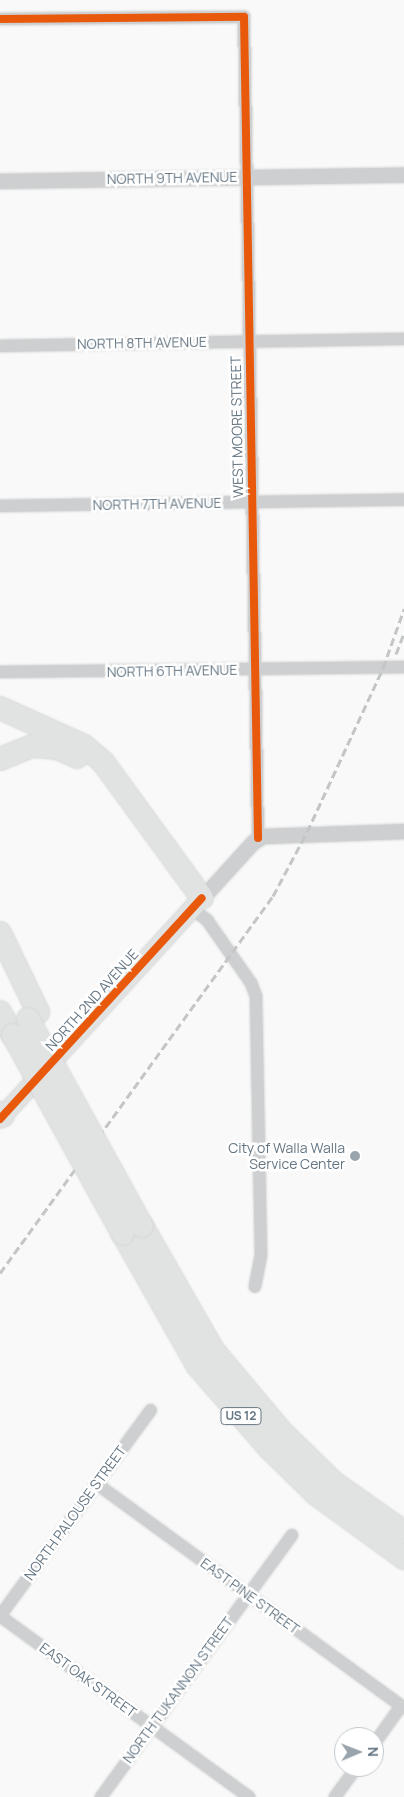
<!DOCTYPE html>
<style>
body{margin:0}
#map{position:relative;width:404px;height:1797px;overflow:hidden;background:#f9f9f9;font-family:Manrope,sans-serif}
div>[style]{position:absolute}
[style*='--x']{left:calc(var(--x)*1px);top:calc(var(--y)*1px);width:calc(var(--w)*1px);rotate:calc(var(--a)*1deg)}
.roads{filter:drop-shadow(0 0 1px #d5d6d7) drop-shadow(0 0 1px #d5d6d7)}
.minor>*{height:12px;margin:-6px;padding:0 6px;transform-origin:6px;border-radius:6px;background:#cecfd0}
.tertiary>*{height:15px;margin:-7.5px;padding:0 7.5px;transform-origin:7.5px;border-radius:7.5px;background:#cecfd0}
.secondary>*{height:18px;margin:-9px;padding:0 9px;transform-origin:9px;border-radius:9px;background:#e1e2e2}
.motorway>*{height:22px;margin:-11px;padding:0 11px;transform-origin:11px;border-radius:11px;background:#e1e2e2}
.rail>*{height:3px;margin-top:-1.5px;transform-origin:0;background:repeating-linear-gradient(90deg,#c3c5c6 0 8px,transparent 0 12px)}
.bridges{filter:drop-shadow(0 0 1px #d5d6d6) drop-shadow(0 0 1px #d5d6d6)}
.motorway-bridge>*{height:22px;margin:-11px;padding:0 11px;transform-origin:11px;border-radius:11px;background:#e1e2e2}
.cycleway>*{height:8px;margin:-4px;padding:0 4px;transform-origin:4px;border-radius:4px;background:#e8590c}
.dots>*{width:14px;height:14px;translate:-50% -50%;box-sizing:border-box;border:2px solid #fff;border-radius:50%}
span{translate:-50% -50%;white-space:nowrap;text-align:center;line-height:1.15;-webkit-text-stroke:5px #fff;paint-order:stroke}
.shield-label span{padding:1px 4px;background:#fff;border:1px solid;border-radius:4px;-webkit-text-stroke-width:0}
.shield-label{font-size:12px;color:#657683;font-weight:700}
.street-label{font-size:14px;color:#657683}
.poi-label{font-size:14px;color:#657683}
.right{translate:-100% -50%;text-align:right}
.north{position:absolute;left:334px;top:1727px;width:50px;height:50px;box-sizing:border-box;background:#fff;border:1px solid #c1c8cd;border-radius:50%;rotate:89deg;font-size:14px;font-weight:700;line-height:20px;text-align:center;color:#657683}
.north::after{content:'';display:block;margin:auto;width:18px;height:22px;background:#99a4ac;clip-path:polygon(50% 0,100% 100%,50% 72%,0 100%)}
</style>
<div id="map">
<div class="roads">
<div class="minor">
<div style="--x:0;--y:19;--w:244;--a:-0.5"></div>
<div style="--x:244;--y:17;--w:821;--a:89.02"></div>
<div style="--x:0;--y:346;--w:404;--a:-1"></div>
<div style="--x:0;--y:506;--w:404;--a:-0.9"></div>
<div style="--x:0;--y:672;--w:404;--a:-0.7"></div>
<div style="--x:192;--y:909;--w:19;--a:36"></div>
<div style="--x:207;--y:920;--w:77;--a:55.1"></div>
<div style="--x:251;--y:983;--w:14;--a:69"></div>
<div style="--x:256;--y:996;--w:259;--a:88.9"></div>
<div style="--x:261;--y:1255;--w:32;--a:101"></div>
<div style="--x:97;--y:1484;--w:380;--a:36.1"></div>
<div style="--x:0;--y:1616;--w:308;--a:36"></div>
<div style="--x:0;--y:1616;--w:255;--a:-53.8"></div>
<div style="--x:374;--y:1744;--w:47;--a:-54.6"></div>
<div style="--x:101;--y:1797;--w:324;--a:-53.9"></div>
<div style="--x:335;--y:1797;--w:37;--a:-54"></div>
</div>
<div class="tertiary">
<div style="--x:0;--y:181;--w:404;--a:-0.9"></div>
<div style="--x:202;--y:898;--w:76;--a:-47.7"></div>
<div style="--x:253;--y:842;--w:12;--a:-31"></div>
<div style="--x:263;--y:836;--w:141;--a:-2"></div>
</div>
<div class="secondary">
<div style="--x:0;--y:1119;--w:299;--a:-47.6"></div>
</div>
<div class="motorway">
<div style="--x:0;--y:708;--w:92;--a:24.3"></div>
<div style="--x:84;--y:746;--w:25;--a:40"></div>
<div style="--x:103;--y:762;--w:168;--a:53.9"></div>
<div style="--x:0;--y:759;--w:35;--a:-22"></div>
<div style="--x:33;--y:746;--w:24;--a:5"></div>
<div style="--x:57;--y:748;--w:22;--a:24"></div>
<div style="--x:0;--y:933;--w:88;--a:64.3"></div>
<div style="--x:0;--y:1012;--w:26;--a:61"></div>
<div style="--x:0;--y:1113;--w:4;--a:45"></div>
<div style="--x:142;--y:1226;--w:143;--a:60.2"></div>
<div style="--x:213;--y:1350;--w:106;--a:50"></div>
<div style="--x:281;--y:1431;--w:73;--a:44.4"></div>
<div style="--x:333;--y:1482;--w:87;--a:35.2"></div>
<div style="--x:123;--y:1234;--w:150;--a:60.5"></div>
<div style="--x:197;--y:1365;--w:110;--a:49.1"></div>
<div style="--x:269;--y:1448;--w:66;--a:44.4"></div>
<div style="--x:316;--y:1494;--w:109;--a:36"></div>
</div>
</div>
<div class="rail">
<div style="--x:396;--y:654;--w:22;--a:-69"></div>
<div style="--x:0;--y:1273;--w:465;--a:-54.1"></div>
<div style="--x:273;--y:896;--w:72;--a:-62"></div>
<div style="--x:307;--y:832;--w:181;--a:-65.1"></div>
<div style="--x:383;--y:668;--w:63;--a:-70.4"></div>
</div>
<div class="bridges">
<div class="motorway-bridge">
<div style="--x:28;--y:1019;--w:236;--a:61.2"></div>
<div style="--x:13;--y:1035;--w:227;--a:61.1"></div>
</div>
</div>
<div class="cycleway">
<div style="--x:0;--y:19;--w:244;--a:-0.5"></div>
<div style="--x:244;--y:17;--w:821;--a:89.02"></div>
<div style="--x:0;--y:1119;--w:299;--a:-47.6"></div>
</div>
<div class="dots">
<div style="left:355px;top:1156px;background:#99a4ac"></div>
</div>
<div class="shield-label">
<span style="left:241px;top:1416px">US 12</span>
</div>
<div class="street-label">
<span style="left:172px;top:178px;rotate:-1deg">NORTH 9TH AVENUE</span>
<span style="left:142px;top:343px;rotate:-1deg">NORTH 8TH AVENUE</span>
<span style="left:237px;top:427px;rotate:-91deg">WEST MOORE STREET</span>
<span style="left:157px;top:504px;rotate:-1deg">NORTH 7TH AVENUE</span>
<span style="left:172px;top:671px;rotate:-1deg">NORTH 6TH AVENUE</span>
<span style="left:92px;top:1000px;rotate:-48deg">NORTH 2ND AVENUE</span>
<span style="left:75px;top:1513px;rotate:-54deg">NORTH PALOUSE STREET</span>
<span style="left:250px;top:1596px;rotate:36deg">EAST PINE STREET</span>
<span style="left:88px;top:1680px;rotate:36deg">EAST OAK STREET</span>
<span style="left:178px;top:1690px;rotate:-54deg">NORTH TUKANNON STREET</span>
</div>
<div class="poi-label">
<span class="right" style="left:345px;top:1156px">City of Walla Walla<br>Service Center</span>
</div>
<div class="north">N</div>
</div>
